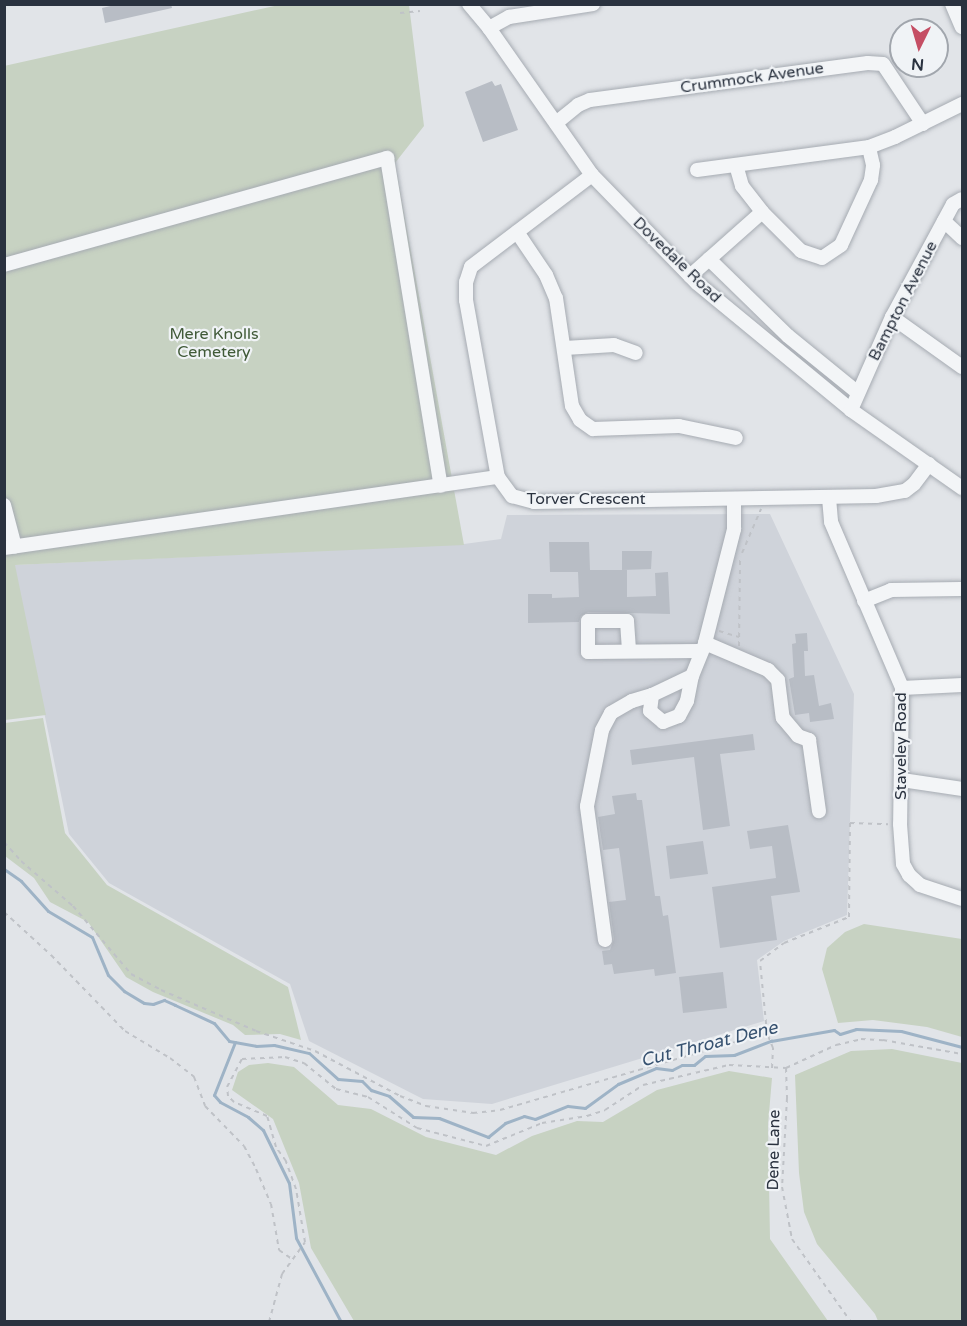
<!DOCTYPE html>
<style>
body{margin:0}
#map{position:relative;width:967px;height:1326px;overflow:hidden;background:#e1e4e8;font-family:"Varela Round",sans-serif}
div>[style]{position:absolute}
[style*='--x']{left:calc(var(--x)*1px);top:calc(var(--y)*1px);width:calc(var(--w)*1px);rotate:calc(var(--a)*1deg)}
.built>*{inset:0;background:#cfd3da}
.green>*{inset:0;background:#c7d2c2}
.stream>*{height:3px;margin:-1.5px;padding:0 1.5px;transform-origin:1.5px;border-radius:1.5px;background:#9eb3c6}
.building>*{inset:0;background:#b8bdc5}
.path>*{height:2px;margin-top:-1px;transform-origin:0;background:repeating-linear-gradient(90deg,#bfc2c7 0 4.5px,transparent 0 9px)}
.roads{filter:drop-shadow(0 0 2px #a6abb2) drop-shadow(0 0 2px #a6abb2)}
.minor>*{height:14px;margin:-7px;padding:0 7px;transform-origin:7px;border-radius:7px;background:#f3f5f7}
span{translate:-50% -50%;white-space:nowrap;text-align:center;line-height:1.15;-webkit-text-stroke:4.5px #f0f3f6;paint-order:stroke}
.street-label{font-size:16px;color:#2a323f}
.park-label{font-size:16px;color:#405a38}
.water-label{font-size:18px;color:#375270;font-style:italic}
.frame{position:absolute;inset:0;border:6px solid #2a323f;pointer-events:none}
.north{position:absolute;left:889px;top:18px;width:60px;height:60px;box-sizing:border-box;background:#f0f3f6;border:2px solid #a1a6ad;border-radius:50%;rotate:185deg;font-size:16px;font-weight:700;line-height:24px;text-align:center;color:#2a323f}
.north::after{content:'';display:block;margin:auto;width:21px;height:27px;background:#c54e64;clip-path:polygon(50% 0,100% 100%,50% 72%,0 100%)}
</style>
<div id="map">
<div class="built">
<div style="clip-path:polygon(770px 514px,854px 694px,847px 915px,784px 941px,757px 960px,764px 1021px,492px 1104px,423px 1099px,309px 1041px,290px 984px,109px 883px,69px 834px,14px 565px,464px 544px,501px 539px,507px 515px)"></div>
</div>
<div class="green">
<div style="clip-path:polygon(279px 5px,409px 5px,424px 126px,395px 163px,464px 545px,15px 565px,46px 715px,5px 720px,4px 66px)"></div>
<div style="clip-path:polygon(43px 718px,65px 833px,107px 885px,288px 987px,301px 1040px,280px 1034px,245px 1035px,233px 1025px,153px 992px,126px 977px,88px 922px,50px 902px,34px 878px,5px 856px,5px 723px)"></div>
<div style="clip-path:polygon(864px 924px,962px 939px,962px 1037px,927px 1027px,873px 1020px,838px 1023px,822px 969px,827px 948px,845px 932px)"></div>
<div style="clip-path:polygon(892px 1049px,962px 1063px,962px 1321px,878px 1321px,875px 1314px,817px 1244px,804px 1212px,799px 1173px,795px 1075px,851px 1051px)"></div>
<div style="clip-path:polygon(268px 1063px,294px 1067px,338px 1105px,371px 1109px,426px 1137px,496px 1155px,532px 1136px,577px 1121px,603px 1122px,657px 1090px,729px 1071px,772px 1078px,768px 1125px,770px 1239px,828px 1321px,354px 1321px,311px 1248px,299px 1183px,273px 1119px,232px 1090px,238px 1072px,249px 1065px)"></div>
</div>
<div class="stream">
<div style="--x:4;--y:869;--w:21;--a:35"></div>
<div style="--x:21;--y:881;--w:40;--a:48"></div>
<div style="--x:48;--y:911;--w:51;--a:30.6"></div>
<div style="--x:92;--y:937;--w:41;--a:67.2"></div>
<div style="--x:108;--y:975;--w:23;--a:45"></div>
<div style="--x:124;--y:991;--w:23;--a:31"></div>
<div style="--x:144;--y:1003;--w:9;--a:6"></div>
<div style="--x:153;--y:1004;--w:12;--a:-20"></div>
<div style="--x:164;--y:1000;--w:12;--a:24"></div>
<div style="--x:175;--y:1005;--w:43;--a:24.8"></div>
<div style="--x:214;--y:1023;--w:23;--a:50"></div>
<div style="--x:229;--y:1041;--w:27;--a:10"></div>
<div style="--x:256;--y:1046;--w:18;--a:-3"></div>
<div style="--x:274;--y:1045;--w:36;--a:13"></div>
<div style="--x:309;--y:1053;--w:39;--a:42"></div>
<div style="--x:338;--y:1079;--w:24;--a:5"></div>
<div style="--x:362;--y:1081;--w:13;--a:45"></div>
<div style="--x:371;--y:1090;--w:19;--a:18"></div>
<div style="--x:389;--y:1096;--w:32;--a:41"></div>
<div style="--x:413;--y:1117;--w:26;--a:2"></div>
<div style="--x:439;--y:1118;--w:53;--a:21.2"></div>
<div style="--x:488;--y:1137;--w:22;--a:-39"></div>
<div style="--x:505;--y:1123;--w:20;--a:-20"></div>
<div style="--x:524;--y:1116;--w:11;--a:15"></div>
<div style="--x:535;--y:1119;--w:35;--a:-22"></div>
<div style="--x:568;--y:1106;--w:17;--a:7"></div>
<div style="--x:585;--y:1108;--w:41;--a:-36"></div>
<div style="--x:618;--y:1084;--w:41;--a:-22.8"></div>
<div style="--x:656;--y:1068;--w:16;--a:7"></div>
<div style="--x:672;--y:1070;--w:11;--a:-27"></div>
<div style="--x:682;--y:1065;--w:12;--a:0"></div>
<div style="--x:694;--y:1065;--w:14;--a:-39"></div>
<div style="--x:705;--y:1056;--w:29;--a:-2"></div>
<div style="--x:734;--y:1055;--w:40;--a:-21"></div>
<div style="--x:771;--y:1041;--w:64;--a:-9.9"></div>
<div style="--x:834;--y:1030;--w:7;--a:34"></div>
<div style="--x:840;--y:1034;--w:17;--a:-17"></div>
<div style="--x:856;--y:1029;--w:45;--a:2.5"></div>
<div style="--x:901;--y:1031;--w:63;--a:14.7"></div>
<div style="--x:235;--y:1042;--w:57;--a:111.6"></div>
<div style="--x:214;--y:1095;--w:9;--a:49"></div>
<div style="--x:220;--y:1102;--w:32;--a:28"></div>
<div style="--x:248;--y:1117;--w:20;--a:41"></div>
<div style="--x:263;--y:1130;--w:59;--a:63.9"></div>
<div style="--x:289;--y:1183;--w:55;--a:82.7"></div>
<div style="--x:296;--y:1238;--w:95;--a:61.8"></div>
</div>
<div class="building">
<div style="clip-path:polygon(119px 4px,171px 4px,172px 8px,105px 23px,102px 8px)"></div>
<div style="clip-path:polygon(492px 81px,495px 86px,501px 84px,518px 130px,483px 142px,465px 92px)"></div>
<div style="clip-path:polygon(549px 542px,589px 542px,590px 570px,627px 570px,627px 597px,656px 596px,655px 573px,668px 572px,670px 614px,588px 612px,581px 616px,579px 622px,528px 623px,528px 594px,552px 594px,552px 598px,579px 597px,578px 572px,550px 572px)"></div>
<div style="clip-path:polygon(622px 551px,652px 551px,651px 569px,622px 570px)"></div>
<div style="clip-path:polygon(807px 633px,808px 651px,804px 651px,805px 676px,814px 675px,819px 706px,831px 703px,834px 719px,810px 722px,809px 713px,795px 715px,789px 679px,794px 677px,792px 644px,796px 643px,795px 634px)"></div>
<div style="clip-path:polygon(753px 734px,755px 750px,720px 754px,730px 826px,703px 830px,694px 757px,632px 765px,630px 750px)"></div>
<div style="clip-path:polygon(636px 793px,637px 800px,642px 800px,655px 896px,660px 896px,663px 916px,668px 915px,676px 973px,655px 976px,654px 969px,614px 974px,612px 964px,604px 965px,602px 951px,610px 950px,614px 939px,609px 902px,626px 900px,619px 848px,603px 850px,598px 817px,615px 814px,612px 796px)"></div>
<div style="clip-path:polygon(788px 825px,800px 892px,771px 896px,777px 940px,720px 948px,712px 887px,776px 878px,772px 846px,750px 849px,747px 831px)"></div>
<div style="clip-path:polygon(703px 841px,708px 874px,670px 879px,666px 846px)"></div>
<div style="clip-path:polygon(723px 972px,727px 1008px,683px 1013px,679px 977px)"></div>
</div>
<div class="path">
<div style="--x:400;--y:13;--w:20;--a:-6"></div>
<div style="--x:742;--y:553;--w:48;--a:-66.6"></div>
<div style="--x:719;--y:631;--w:21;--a:17"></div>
<div style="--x:739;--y:646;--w:88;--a:-89.3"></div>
<div style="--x:4;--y:842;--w:25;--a:48"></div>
<div style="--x:21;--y:861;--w:69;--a:40.9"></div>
<div style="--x:73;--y:906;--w:89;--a:49.5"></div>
<div style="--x:131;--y:974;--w:34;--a:28"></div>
<div style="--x:161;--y:990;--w:103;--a:23.3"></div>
<div style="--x:256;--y:1031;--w:62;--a:18.7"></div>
<div style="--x:315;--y:1051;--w:96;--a:27.9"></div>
<div style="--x:400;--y:1096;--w:28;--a:21"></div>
<div style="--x:426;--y:1106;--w:48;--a:8.5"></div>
<div style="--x:473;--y:1113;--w:27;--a:-6"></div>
<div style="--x:500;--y:1110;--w:278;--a:-16.1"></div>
<div style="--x:4;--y:912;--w:64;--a:42.5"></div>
<div style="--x:51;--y:955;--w:106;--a:45.8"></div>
<div style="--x:125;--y:1031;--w:52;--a:31"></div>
<div style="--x:170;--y:1058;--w:31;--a:38"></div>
<div style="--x:194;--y:1077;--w:31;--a:69"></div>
<div style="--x:205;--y:1106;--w:56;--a:45.7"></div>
<div style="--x:244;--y:1146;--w:26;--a:62"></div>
<div style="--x:256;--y:1169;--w:38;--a:67"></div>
<div style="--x:271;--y:1204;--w:47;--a:80.1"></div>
<div style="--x:279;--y:1250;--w:16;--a:35"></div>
<div style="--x:772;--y:1068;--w:20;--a:-87"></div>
<div style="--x:773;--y:1048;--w:16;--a:-112"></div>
<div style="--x:767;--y:1033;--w:72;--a:-95.6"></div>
<div style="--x:760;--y:961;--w:30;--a:-37"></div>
<div style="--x:784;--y:943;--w:70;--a:-21.8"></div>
<div style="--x:849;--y:917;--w:94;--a:-89.4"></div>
<div style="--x:850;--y:823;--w:38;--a:2"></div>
<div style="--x:786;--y:1068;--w:30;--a:88"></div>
<div style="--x:787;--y:1098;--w:89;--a:93.2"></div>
<div style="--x:782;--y:1187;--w:53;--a:79.1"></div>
<div style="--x:792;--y:1239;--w:102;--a:54.6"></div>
<div style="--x:269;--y:1322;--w:50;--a:-74.8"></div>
<div style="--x:282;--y:1274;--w:39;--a:-54"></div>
<div style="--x:305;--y:1242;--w:54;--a:-99.6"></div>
<div style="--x:296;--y:1189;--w:30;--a:-110"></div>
<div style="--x:286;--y:1161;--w:17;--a:-126"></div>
<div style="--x:276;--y:1147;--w:32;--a:-106"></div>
<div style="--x:267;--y:1116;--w:36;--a:-157"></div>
<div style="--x:234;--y:1102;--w:8;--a:-135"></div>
<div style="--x:228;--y:1096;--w:9;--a:-96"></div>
<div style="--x:227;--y:1087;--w:32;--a:-62"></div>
<div style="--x:242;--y:1059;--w:43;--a:-2.7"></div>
<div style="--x:285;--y:1057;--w:20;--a:18"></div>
<div style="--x:304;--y:1063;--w:41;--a:39.1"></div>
<div style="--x:336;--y:1089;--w:33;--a:14"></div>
<div style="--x:368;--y:1097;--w:58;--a:32.3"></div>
<div style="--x:417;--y:1128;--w:71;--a:14.6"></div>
<div style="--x:486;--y:1146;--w:61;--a:-22.3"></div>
<div style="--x:542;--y:1123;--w:46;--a:-8.8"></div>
<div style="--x:587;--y:1116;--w:19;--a:-18"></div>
<div style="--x:605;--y:1110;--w:45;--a:-33.3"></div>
<div style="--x:643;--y:1085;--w:88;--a:-13.1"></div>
<div style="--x:729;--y:1065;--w:57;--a:3"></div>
<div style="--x:786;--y:1068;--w:55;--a:-24.7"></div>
<div style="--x:836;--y:1045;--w:26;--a:-13"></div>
<div style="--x:861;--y:1039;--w:22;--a:3"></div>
<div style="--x:883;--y:1040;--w:80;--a:10"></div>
</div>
<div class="roads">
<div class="minor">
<div style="--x:469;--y:4;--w:31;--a:50"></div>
<div style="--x:489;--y:28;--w:179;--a:55"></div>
<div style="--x:592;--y:175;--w:151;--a:45.8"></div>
<div style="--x:697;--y:283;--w:200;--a:39.5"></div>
<div style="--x:851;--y:410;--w:136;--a:35.1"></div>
<div style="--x:952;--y:4;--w:25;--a:67"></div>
<div style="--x:489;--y:28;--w:23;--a:-29"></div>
<div style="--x:509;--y:17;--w:85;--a:-8.8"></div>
<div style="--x:556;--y:123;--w:28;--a:-39"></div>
<div style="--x:578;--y:105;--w:13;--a:-23"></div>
<div style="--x:590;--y:100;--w:280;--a:-7.6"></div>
<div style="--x:868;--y:63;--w:15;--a:4"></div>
<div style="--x:883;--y:64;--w:72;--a:56.3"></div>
<div style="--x:736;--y:165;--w:22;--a:74"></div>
<div style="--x:742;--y:186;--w:33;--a:52"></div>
<div style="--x:762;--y:212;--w:55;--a:45"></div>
<div style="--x:801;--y:251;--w:22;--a:18"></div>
<div style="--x:822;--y:258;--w:23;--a:-34"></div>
<div style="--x:841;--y:245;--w:72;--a:-65.2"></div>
<div style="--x:871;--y:180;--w:15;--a:-82"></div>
<div style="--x:873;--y:165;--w:18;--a:-103"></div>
<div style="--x:697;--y:170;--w:174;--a:-7.6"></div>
<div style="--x:869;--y:147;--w:28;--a:-21"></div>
<div style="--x:895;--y:137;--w:75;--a:-26.2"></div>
<div style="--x:592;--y:175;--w:152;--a:142.8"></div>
<div style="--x:471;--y:267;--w:16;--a:108"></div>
<div style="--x:466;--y:282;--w:18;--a:90"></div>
<div style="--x:466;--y:300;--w:180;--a:79.8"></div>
<div style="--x:498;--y:477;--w:24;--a:54"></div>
<div style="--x:512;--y:496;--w:23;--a:15"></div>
<div style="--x:534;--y:502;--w:342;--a:-1"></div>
<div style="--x:876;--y:496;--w:29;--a:-10"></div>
<div style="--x:905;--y:491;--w:11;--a:-38"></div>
<div style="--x:914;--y:484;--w:25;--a:-53"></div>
<div style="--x:944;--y:221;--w:25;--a:43"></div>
<div style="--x:517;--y:232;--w:52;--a:56"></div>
<div style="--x:546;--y:275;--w:25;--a:67"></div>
<div style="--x:556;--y:298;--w:109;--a:81.6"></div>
<div style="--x:572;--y:406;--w:16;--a:60"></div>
<div style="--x:580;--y:420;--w:16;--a:35"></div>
<div style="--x:593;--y:429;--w:86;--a:-2"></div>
<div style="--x:679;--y:426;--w:58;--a:11.9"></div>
<div style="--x:709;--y:259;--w:110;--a:44.3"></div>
<div style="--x:788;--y:336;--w:89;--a:39.1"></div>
<div style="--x:4;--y:265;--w:398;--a:-15.6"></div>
<div style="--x:387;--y:158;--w:332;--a:80.7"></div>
<div style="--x:690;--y:276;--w:96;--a:-41.6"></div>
<div style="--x:892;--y:317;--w:86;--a:35.5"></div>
<div style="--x:565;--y:348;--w:49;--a:-3.5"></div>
<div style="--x:614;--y:345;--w:23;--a:20"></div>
<div style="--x:851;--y:410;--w:102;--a:-66.2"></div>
<div style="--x:892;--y:317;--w:128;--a:-61.6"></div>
<div style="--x:953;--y:204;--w:10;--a:-29"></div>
<div style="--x:829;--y:498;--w:24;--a:85"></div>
<div style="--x:831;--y:522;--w:181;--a:66.8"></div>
<div style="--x:902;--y:688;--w:136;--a:90.8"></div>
<div style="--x:900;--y:824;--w:40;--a:85.7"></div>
<div style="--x:903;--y:864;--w:13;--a:61"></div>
<div style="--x:909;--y:875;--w:15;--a:42"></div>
<div style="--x:920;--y:885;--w:44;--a:18.4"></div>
<div style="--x:4;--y:505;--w:43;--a:75.3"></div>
<div style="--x:4;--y:548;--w:499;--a:-8.2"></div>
<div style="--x:864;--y:601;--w:29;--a:-22"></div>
<div style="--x:891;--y:590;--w:70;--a:-0.8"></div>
<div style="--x:705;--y:643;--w:69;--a:23.2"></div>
<div style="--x:768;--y:670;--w:14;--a:45"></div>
<div style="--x:778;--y:680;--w:38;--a:83"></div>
<div style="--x:783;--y:718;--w:23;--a:50"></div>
<div style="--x:798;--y:736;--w:12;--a:20"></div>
<div style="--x:809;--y:740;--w:72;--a:82"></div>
<div style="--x:629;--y:650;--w:29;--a:-94"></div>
<div style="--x:627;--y:621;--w:39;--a:180"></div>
<div style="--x:588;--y:621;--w:31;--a:90"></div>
<div style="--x:588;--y:652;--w:112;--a:-0.5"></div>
<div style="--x:902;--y:688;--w:60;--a:-2.9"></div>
<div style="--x:652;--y:695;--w:16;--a:97"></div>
<div style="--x:650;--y:711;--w:17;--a:40"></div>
<div style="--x:663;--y:722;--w:17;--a:-21"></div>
<div style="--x:679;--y:716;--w:17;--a:-62"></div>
<div style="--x:687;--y:701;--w:25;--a:-79"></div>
<div style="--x:692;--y:676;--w:35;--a:-68"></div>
<div style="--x:705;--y:643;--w:118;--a:-75.7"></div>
<div style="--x:734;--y:529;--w:30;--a:-90"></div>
<div style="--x:902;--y:780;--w:61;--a:8.5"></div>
<div style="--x:605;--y:940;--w:135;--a:-97.7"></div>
<div style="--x:587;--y:806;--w:77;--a:-78.8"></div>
<div style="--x:602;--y:730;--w:19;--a:-62"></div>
<div style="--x:611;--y:713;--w:24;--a:-30"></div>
<div style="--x:632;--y:701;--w:21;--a:-17"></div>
<div style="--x:652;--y:695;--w:44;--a:-25.4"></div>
</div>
</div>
<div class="street-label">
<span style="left:752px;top:78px;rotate:-8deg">Crummock Avenue</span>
<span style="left:677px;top:260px;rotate:44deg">Dovedale Road</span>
<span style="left:903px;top:301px;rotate:-63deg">Bampton Avenue</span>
<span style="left:586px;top:499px">Torver Crescent</span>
<span style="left:901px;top:746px;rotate:-90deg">Staveley Road</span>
<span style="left:774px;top:1150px;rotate:-89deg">Dene Lane</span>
</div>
<div class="park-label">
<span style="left:214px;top:343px">Mere Knolls<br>Cemetery</span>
</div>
<div class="water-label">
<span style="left:709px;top:1044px;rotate:-14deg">Cut Throat Dene</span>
</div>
<div class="frame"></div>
<div class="north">N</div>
</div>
